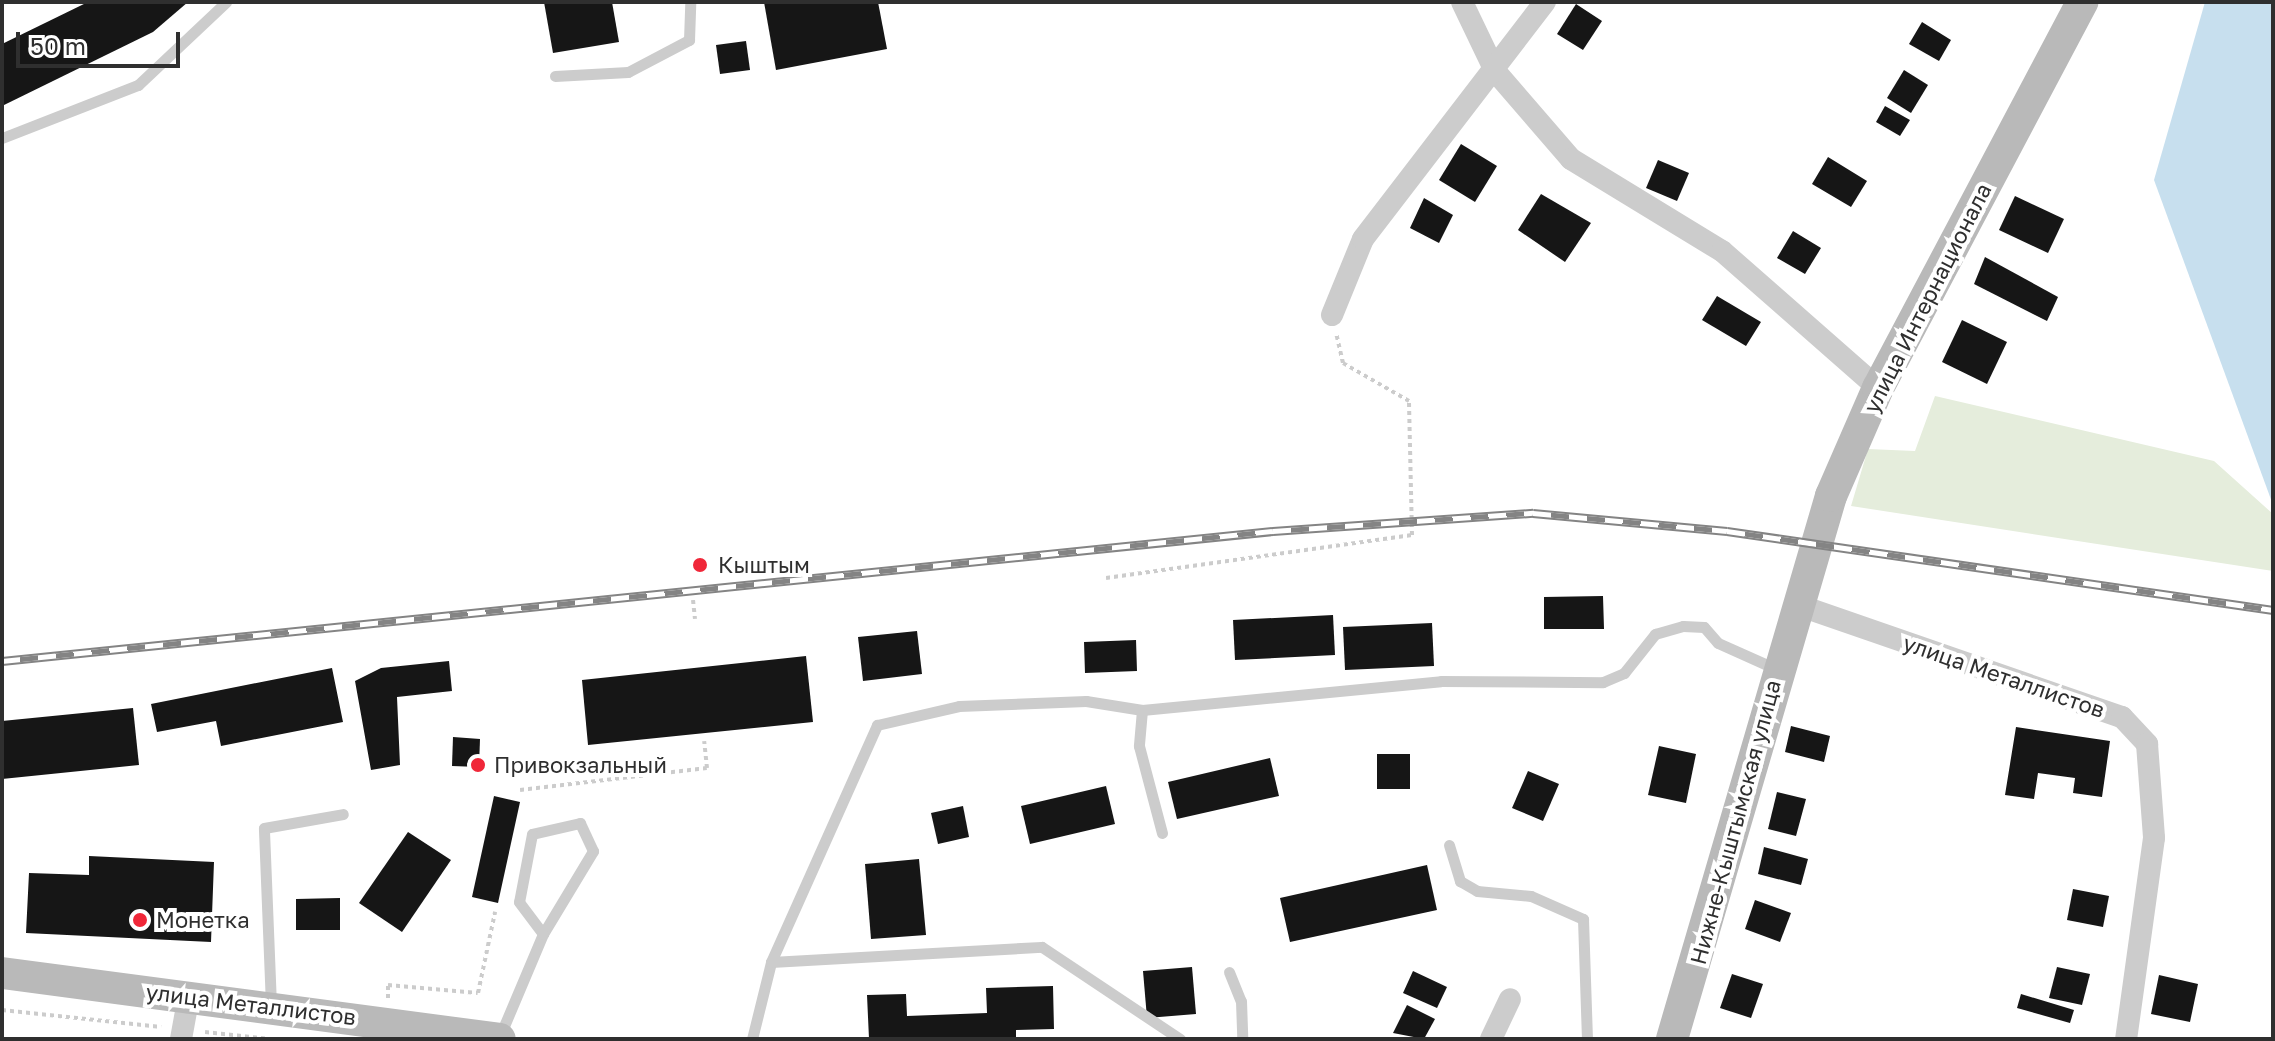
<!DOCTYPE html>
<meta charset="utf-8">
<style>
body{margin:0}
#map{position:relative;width:2275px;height:1041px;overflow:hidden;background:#fff;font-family:"Golos Text",sans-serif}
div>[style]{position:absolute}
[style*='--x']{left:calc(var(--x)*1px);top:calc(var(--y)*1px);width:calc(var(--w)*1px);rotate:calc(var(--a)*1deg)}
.green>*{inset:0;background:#e5eddc}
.water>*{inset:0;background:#c7dfee}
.building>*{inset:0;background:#161616}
.path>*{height:4px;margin-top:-2px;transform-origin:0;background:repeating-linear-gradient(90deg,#ccc 0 4px,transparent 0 8px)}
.lane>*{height:11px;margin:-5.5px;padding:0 5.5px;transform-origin:5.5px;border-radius:5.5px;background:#ccc}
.street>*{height:22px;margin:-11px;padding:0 11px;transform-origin:11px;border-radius:11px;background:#ccc}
.secondary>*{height:32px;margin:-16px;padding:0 16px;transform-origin:16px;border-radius:16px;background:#b9b9b9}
.rail>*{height:9px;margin-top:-4.5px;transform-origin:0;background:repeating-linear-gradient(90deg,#fff 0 18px,#848484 0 36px);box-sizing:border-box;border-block:2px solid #848484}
.dots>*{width:22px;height:22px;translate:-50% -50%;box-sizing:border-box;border:4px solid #fff;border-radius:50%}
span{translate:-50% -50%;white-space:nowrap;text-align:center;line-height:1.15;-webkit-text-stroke:8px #fff;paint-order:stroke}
.street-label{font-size:22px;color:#2f2f2f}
.poi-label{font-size:22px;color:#2f2f2f}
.left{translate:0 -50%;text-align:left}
.frame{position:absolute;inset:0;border:4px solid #2f2f2f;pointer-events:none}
.scale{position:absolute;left:16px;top:32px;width:164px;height:36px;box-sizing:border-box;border:4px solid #2f2f2f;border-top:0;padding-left:10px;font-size:24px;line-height:28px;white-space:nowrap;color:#2f2f2f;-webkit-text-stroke:6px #fff;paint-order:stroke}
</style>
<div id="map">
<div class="green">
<div style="clip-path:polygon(1935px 396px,2214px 461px,2273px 514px,2273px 571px,1851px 506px,1868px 449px,1915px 451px)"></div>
</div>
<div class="water">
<div style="clip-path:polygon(2205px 2px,2273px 2px,2273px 505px,2154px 180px)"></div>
</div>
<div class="building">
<div style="clip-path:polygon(88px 2px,188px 2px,153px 32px,2px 106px,2px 44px)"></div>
<div style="clip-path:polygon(544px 2px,612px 2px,619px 42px,553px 53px)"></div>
<div style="clip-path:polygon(764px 2px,878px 2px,887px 49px,776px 70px)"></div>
<div style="clip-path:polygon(1576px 4px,1602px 21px,1583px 50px,1557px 34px)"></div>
<div style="clip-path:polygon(1922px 22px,1951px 40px,1939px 61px,1909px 44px)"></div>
<div style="clip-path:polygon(746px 41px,750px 70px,720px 74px,716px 45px)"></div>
<div style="clip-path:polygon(1904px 70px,1928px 85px,1911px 113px,1887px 98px)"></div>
<div style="clip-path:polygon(1885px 106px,1910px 120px,1900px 136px,1876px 122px)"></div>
<div style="clip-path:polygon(1461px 144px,1497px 166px,1475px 202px,1439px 180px)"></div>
<div style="clip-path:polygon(1828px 157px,1867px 181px,1851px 207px,1812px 184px)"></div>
<div style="clip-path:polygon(1658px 160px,1689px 173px,1677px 201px,1646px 188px)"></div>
<div style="clip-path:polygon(1541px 194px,1591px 223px,1565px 262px,1518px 230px)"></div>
<div style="clip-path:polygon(2015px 196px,2064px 219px,2048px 253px,1999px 230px)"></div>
<div style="clip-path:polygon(1424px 198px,1453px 215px,1439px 243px,1410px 228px)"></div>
<div style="clip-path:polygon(1793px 231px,1821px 248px,1805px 274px,1777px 258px)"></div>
<div style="clip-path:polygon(1985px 257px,2058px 297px,2047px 321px,1974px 284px)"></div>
<div style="clip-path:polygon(1717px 296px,1761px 322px,1746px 346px,1702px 320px)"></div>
<div style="clip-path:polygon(1962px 320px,2007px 342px,1987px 384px,1942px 362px)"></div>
<div style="clip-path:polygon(1603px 596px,1604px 629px,1544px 629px,1544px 597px)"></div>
<div style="clip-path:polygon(1333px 615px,1335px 655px,1235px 660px,1233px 620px)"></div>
<div style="clip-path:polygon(1432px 623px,1434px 666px,1345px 670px,1343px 627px)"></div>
<div style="clip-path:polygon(917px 631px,922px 674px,863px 681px,858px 637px)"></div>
<div style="clip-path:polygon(1136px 640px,1137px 671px,1085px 673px,1084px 642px)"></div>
<div style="clip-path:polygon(806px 656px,813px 722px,588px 745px,582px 680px)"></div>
<div style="clip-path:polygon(449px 661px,452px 691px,397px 697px,400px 765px,371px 770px,355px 681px,381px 668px)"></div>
<div style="clip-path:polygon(332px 668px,343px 722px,221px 746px,216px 721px,157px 732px,151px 704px)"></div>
<div style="clip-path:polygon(133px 708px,139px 765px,2px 779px,2px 721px)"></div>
<div style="clip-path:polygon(1791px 726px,1830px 736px,1824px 762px,1785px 752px)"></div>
<div style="clip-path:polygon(2016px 727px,2110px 741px,2102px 797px,2073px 793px,2075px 778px,2038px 773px,2034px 799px,2005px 795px)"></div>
<div style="clip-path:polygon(453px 737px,480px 739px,479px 767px,452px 766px)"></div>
<div style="clip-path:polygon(1659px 746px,1696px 754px,1686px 803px,1648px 795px)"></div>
<div style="clip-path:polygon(1377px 754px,1410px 754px,1410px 789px,1377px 789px)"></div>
<div style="clip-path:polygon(1270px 758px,1279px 796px,1177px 819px,1168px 782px)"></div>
<div style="clip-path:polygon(1528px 771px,1559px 784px,1543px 821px,1512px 808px)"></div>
<div style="clip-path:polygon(1106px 786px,1115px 824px,1030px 844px,1021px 806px)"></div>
<div style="clip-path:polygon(1777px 792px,1806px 799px,1796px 836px,1768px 829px)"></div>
<div style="clip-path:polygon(494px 796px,520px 802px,498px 903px,472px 897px)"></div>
<div style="clip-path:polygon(963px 806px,969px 837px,938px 844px,931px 813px)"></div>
<div style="clip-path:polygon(408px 832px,451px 860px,402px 932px,359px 903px)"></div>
<div style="clip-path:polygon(1764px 847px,1808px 859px,1801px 885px,1758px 874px)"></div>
<div style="clip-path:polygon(89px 856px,214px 862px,211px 942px,26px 933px,29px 873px,89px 875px)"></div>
<div style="clip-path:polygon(919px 859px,926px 935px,871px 939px,865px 864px)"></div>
<div style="clip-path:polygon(1427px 865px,1437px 910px,1290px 942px,1280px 898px)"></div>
<div style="clip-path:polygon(2073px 889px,2109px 896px,2103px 927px,2067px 920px)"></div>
<div style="clip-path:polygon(340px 898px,340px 930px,296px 930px,296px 899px)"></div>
<div style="clip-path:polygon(1755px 900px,1791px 913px,1780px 942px,1745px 929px)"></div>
<div style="clip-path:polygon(1192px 967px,1196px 1014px,1147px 1018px,1143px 971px)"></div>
<div style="clip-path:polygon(2057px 967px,2090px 974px,2082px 1005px,2049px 998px)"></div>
<div style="clip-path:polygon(1413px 971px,1447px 987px,1437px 1008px,1403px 993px)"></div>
<div style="clip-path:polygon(1732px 974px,1763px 984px,1751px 1018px,1720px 1008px)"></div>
<div style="clip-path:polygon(2159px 975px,2198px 984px,2190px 1022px,2151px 1014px)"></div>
<div style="clip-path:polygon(1053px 986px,1054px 1029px,1016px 1030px,1016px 1039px,869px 1039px,867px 995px,906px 994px,907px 1016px,987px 1013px,986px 988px)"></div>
<div style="clip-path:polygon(2021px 994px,2074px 1010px,2070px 1023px,2017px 1008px)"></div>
<div style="clip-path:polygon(1407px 1005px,1435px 1019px,1424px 1039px,1393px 1033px)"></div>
</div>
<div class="path">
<div style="--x:1106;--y:578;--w:309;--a:-8"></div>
<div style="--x:1412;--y:535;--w:134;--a:-91.3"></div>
<div style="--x:1409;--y:401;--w:76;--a:-150.1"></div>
<div style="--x:1343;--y:363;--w:31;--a:-103"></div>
<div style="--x:693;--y:600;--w:19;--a:84"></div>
<div style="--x:520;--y:790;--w:188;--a:-6.7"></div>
<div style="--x:707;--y:768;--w:27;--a:-96"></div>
<div style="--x:388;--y:998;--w:13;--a:-90"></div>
<div style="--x:388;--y:985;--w:90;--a:5.1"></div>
<div style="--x:478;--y:993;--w:83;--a:-78.1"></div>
<div style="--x:2;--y:1010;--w:160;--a:6.1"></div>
<div style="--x:205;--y:1032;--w:65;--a:6.1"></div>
</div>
<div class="lane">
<div style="--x:555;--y:76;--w:73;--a:-3.1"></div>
<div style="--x:628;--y:72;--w:69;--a:-27.7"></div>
<div style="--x:689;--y:40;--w:38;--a:-88"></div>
<div style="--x:2;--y:138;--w:146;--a:-21.3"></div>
<div style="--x:138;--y:85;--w:121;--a:-43.3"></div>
<div style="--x:1142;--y:710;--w:36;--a:95"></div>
<div style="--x:1139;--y:746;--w:90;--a:75.2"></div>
<div style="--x:1449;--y:845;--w:38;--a:73"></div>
<div style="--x:1460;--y:881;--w:20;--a:30"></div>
<div style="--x:1477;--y:891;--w:54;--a:5.3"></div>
<div style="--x:1531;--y:896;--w:57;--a:23.9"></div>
<div style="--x:1583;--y:919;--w:120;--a:88.1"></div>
<div style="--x:771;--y:962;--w:260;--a:-65.9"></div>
<div style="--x:877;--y:725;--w:84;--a:-13"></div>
<div style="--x:959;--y:706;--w:127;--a:-2.3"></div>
<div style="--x:1086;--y:701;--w:57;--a:9.1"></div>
<div style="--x:1142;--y:710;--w:300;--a:-5.5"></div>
<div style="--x:1441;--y:681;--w:162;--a:0.4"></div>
<div style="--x:1603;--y:682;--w:23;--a:-23"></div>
<div style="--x:1624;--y:673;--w:50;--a:-51.5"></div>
<div style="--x:1655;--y:634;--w:29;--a:-16"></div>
<div style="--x:1683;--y:626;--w:21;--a:3"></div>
<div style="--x:1704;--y:627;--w:21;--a:49"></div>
<div style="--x:1718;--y:643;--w:64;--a:24.1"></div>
<div style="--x:1229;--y:972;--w:31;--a:68"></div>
<div style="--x:1241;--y:1001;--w:38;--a:88"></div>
<div style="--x:271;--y:1005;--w:177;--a:-92.3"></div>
<div style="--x:264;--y:828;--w:80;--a:-10"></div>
<div style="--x:499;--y:1038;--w:113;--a:-67.1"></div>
<div style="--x:543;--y:934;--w:97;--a:-58.9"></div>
<div style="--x:593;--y:851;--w:31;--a:-115"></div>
<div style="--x:580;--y:823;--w:49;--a:167.1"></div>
<div style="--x:532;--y:834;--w:69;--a:100.8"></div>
<div style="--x:519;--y:902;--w:40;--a:53"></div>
<div style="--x:752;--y:1039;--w:79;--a:-76.1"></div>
<div style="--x:771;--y:962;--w:271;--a:-3.2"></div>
<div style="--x:1042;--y:947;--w:166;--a:33.7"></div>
</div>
<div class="street">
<div style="--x:1462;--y:2;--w:76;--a:64.4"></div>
<div style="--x:1495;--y:71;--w:116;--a:49.2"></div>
<div style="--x:1571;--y:159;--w:177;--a:31.4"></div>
<div style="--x:1722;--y:251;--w:208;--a:41.3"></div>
<div style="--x:1332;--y:315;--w:82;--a:-67.8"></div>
<div style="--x:1363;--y:239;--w:299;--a:-52.5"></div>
<div style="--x:1798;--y:605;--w:343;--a:19.1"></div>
<div style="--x:2122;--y:717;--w:37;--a:47"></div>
<div style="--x:2147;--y:744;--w:94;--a:85.7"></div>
<div style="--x:2154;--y:838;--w:203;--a:97.9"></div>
<div style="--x:181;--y:1039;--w:45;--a:-79.7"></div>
<div style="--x:1491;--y:1039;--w:44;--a:-64.6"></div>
</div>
<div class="secondary">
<div style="--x:2;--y:973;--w:502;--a:7.55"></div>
<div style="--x:1672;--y:1039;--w:566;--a:-73.68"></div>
<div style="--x:1831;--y:496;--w:118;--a:-66.5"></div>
<div style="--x:1878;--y:388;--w:437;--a:-62.1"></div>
</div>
<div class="rail">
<div style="--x:2;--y:661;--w:1278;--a:-5.84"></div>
<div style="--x:1273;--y:531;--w:261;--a:-4"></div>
<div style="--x:1533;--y:513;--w:195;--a:5.3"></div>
<div style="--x:1727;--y:531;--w:552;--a:8.23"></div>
</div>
<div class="dots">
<div style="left:700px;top:565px;background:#f02739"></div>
<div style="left:478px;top:765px;background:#f02739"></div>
<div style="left:140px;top:920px;background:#f02739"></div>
</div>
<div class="street-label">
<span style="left:1927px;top:298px;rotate:-63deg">улица Интернационала</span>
<span style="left:2004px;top:676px;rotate:19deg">улица Металлистов</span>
<span style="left:1735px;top:822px;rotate:-75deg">Нижне-Кыштымская улица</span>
<span style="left:251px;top:1004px;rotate:7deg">улица Металлистов</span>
</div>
<div class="poi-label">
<span class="left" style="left:718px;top:565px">Кыштым</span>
<span class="left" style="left:494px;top:765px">Привокзальный</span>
<span class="left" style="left:156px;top:920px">Монетка</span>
</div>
<div class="frame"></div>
<div class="scale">50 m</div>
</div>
